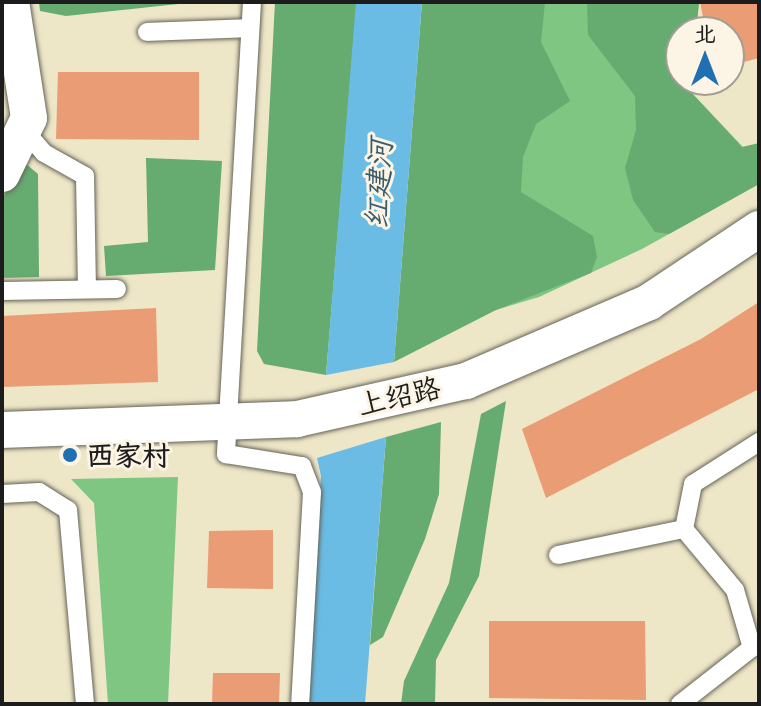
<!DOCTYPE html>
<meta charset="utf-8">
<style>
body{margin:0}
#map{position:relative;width:761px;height:706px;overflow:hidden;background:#ede6c7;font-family:Itim,"LXGW WenKai TC",sans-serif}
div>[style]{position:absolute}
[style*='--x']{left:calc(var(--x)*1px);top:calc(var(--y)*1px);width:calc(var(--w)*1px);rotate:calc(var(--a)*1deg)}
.green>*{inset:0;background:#7ec682}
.forest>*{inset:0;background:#66ab70}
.water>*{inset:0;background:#6abce5}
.building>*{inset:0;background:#ea9c74}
.roads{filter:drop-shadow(0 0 2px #656358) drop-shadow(0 0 2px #656358)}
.lane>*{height:18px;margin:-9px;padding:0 9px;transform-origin:9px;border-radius:9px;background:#fff}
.street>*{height:36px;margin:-18px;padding:0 18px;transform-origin:18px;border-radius:18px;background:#fff}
.dots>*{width:22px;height:22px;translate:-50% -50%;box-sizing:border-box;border:4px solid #fcf5e5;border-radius:50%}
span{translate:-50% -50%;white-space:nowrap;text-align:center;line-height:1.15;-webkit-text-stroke:6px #fcf5e5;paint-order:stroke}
.street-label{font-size:28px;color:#1c1c1c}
.poi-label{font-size:28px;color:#1c1c1c;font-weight:700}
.left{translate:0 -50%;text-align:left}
.water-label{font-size:30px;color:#3b5c6c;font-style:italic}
.frame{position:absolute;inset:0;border:4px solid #1c1c1c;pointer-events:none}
.north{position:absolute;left:665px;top:16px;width:80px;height:80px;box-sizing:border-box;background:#fcf5e5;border:2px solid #a29e95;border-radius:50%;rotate:0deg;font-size:22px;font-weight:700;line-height:32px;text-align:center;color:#1c1c1c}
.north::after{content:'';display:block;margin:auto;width:28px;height:36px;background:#1f6fb2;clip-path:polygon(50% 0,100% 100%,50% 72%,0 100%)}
</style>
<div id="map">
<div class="green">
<div style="clip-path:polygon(501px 2px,699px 2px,696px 32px,681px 32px,681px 80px,690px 80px,689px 90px,759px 164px,759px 184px,642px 249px,539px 297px,496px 310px)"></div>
<div style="clip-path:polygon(178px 477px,168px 704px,108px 704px,94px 503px,71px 479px)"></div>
</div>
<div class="forest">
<div style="clip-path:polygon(39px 2px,197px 2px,66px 16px,40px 11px)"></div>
<div style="clip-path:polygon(275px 2px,357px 2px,326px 375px,264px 364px,257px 351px)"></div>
<div style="clip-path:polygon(422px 2px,545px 2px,541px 42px,570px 101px,536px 124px,523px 157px,521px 192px,593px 236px,597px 257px,591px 273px,496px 310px,394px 362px)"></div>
<div style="clip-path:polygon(587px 2px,699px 2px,696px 32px,681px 32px,681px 80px,690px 80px,689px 90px,742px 147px,759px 143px,759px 184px,669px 234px,655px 232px,633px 200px,625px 168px,636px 130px,635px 96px,588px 35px)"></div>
<div style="clip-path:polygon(146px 158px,222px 161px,215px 270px,106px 276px,104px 246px,148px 242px)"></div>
<div style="clip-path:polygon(25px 163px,38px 174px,39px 277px,2px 278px,2px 198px)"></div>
<div style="clip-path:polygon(506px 401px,479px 576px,436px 660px,435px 704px,401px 704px,404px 681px,449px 583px,481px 414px)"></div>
<div style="clip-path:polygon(441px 422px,439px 494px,425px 539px,383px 637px,370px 645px,386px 437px)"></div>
</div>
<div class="water">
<div style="clip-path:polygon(356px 2px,422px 2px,394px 362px,326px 375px)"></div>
<div style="clip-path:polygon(386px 437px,365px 704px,308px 704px,321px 476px,317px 458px)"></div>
</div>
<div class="building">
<div style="clip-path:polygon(700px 2px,759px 2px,759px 58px,729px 66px,729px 32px,706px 32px)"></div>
<div style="clip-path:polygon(58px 72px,199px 72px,199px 140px,56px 139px)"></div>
<div style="clip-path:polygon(759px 302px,759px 389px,546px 498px,522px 429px,701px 339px)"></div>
<div style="clip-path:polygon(156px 308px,158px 382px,2px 387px,2px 316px)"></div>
<div style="clip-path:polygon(273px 530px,273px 589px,207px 588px,209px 531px)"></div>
<div style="clip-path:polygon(489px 621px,645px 621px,646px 700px,489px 698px)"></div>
<div style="clip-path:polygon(213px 673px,280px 673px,279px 704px,212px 704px)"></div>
</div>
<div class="roads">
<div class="lane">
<div style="--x:252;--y:2;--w:453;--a:93.3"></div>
<div style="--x:226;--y:454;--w:77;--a:9"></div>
<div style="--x:302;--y:466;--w:28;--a:69"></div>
<div style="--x:312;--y:492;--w:212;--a:93.2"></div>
<div style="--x:147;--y:32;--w:103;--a:-2.2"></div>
<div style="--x:24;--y:130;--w:30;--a:49"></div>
<div style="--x:44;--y:153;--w:47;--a:29.3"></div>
<div style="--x:85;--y:176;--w:113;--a:89"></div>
<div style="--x:2;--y:291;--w:115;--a:-1"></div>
<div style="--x:2;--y:494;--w:37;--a:-3"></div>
<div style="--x:39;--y:492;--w:34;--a:32"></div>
<div style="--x:68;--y:510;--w:195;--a:85"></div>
<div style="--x:558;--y:555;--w:129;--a:-11.7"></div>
<div style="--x:752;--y:648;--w:60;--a:-106.3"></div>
<div style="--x:735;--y:590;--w:80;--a:-129.9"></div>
<div style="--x:684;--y:529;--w:46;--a:-78.7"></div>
<div style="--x:693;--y:484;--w:78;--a:-32.5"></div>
<div style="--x:680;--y:704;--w:100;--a:-38.1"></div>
</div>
<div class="street">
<div style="--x:2;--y:174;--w:62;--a:-64.3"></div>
<div style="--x:29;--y:118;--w:117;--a:-98.8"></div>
<div style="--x:2;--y:430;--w:295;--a:-2.1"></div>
<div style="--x:297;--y:419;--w:173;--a:-12.7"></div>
<div style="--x:466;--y:381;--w:199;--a:-23.3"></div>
<div style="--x:649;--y:302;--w:132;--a:-33.6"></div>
</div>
</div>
<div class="dots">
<div style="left:70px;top:455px;background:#1f6fb2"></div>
</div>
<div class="street-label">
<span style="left:399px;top:396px;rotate:-13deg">上绍路</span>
</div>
<div class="poi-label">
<span class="left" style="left:86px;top:455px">西家村</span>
</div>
<div class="water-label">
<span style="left:379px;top:184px;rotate:-87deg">红建河</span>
</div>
<div class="frame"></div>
<div class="north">北</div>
</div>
